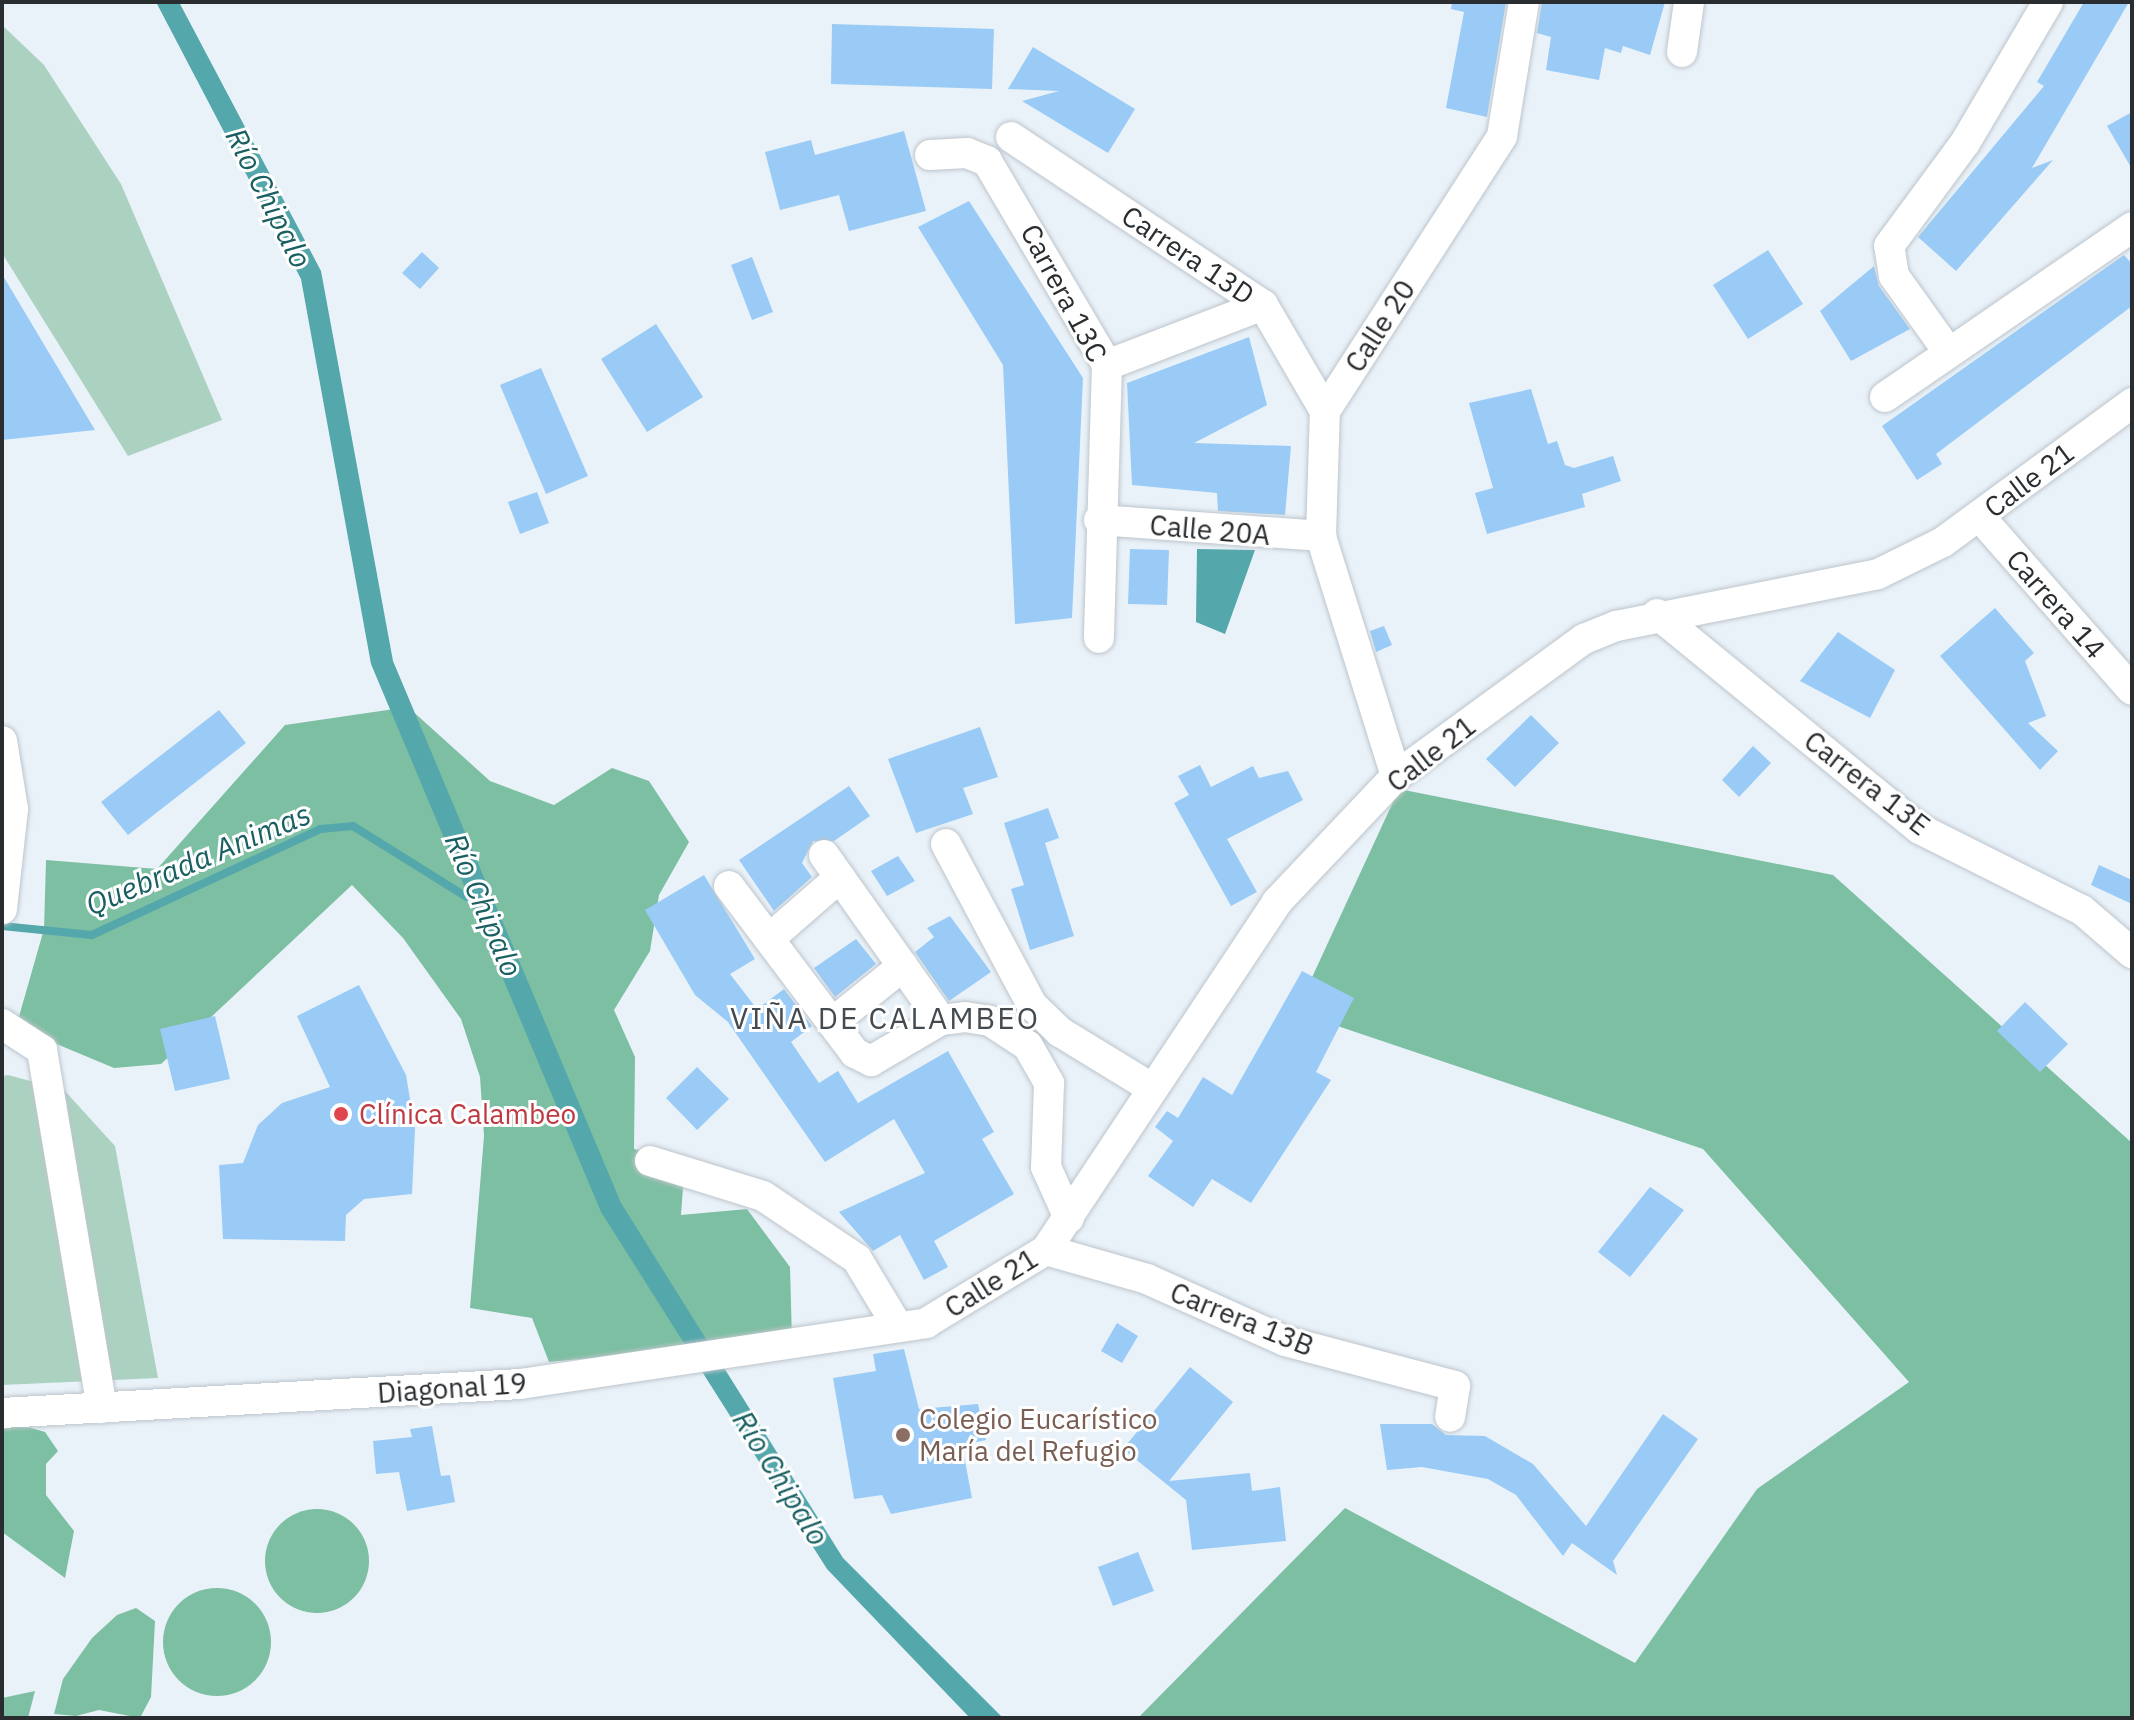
<!DOCTYPE html>
<meta charset="utf-8">
<style>
body{margin:0}
#map{position:relative;width:2134px;height:1720px;overflow:hidden;background:#eaf2f9;font-family:"IBM Plex Sans",sans-serif}
div>[style]{position:absolute}
[style*='--x']{left:calc(var(--x)*1px);top:calc(var(--y)*1px);width:calc(var(--w)*1px);rotate:calc(var(--a)*1deg)}
.green>*{inset:0;background:#abd2c0}
.forest>*{inset:0;background:#7dbfa2}
.round{border-radius:50%}
.water>*{inset:0;background:#54a7aa}
.stream>*{height:8px;margin:-4px;padding:0 4px;transform-origin:4px;border-radius:4px;background:#54a7aa}
.building>*{inset:0;background:#99cbf6}
.roads{filter:drop-shadow(0 0 2px #bdc5cc) drop-shadow(0 0 2px #bdc5cc)}
.minor>*{height:30px;margin:-15px;padding:0 15px;transform-origin:15px;border-radius:15px;background:#fff}
.dots>*{width:22px;height:22px;translate:-50% -50%;box-sizing:border-box;border:4px solid #fefefe;border-radius:50%}
span{translate:-50% -50%;white-space:nowrap;text-align:center;line-height:1.15;-webkit-text-stroke:6px #fefefe;paint-order:stroke}
.street-label{font-size:28px;color:#2a2d30}
.health-label{font-size:28px;color:#be3a42}
.left{translate:0 -50%;text-align:left}
.education-label{font-size:28px;color:#785e54}
.water-label{font-size:30px;color:#195f61;font-style:italic}
.neighbourhood-label{font-size:30px;color:#444b50;letter-spacing:2px}
.frame{position:absolute;inset:0;border:4px solid #2a2d30;pointer-events:none}
</style>
<div id="map">
<div class="green">
<div style="clip-path:polygon(2px 25px,44px 65px,121px 184px,222px 420px,128px 456px,2px 253px)"></div>
<div style="clip-path:polygon(8px 1075px,64px 1090px,115px 1146px,158px 1378px,2px 1385px,2px 1076px)"></div>
</div>
<div class="forest">
<div style="clip-path:polygon(408px 707px,490px 781px,554px 805px,612px 768px,649px 781px,689px 842px,659px 895px,650px 951px,614px 1010px,635px 1057px,634px 1149px,685px 1160px,681px 1215px,747px 1209px,790px 1267px,792px 1340px,549px 1362px,532px 1318px,470px 1308px,484px 1136px,480px 1077px,461px 1019px,403px 938px,352px 885px,161px 1064px,114px 1068px,16px 1027px,44px 929px,46px 860px,157px 869px,285px 725px)"></div>
<div style="clip-path:polygon(1399px 789px,1833px 875px,2132px 1143px,2132px 1718px,1138px 1718px,1345px 1508px,1635px 1663px,1757px 1489px,1909px 1382px,1703px 1149px,1296px 1012px)"></div>
<div style="clip-path:polygon(18px 1424px,45px 1432px,58px 1451px,46px 1464px,46px 1495px,74px 1531px,65px 1578px,2px 1532px,2px 1430px)"></div>
<div class="round" style="left:265px;top:1509px;width:104px;height:104px"></div>
<div class="round" style="left:163px;top:1588px;width:108px;height:108px"></div>
<div style="clip-path:polygon(136px 1608px,155px 1621px,151px 1697px,140px 1718px,99px 1710px,76px 1716px,54px 1714px,63px 1679px,92px 1638px,117px 1615px)"></div>
<div style="clip-path:polygon(35px 1691px,28px 1718px,2px 1718px,2px 1698px)"></div>
</div>
<div class="water">
<div style="clip-path:polygon(156px 2px,179px 2px,321px 271px,393px 661px,621px 1203px,843px 1558px,1003px 1718px,969px 1717px,827px 1569px,601px 1212px,371px 664px,301px 279px)"></div>
<div style="clip-path:polygon(1197px 549px,1255px 550px,1225px 634px,1196px 622px)"></div>
</div>
<div class="stream">
<div style="--x:2;--y:926;--w:90;--a:5.7"></div>
<div style="--x:92;--y:935;--w:251;--a:-24.9"></div>
<div style="--x:320;--y:829;--w:33;--a:-5"></div>
<div style="--x:353;--y:826;--w:147;--a:32"></div>
</div>
<div class="building">
<div style="clip-path:polygon(1452px 2px,1506px 2px,1487px 117px,1446px 108px,1464px 12px,1451px 9px)"></div>
<div style="clip-path:polygon(1542px 2px,1665px 2px,1650px 55px,1623px 46px,1621px 53px,1605px 48px,1599px 80px,1546px 70px,1551px 37px,1537px 33px)"></div>
<div style="clip-path:polygon(2084px 2px,2129px 2px,2032px 168px,2053px 160px,1956px 271px,1918px 237px,2044px 86px,2037px 82px)"></div>
<div style="clip-path:polygon(832px 24px,994px 29px,992px 89px,831px 84px)"></div>
<div style="clip-path:polygon(1033px 47px,1135px 109px,1108px 153px,1022px 101px,1059px 91px,1008px 89px)"></div>
<div style="clip-path:polygon(2132px 112px,2132px 169px,2107px 126px)"></div>
<div style="clip-path:polygon(904px 131px,926px 211px,849px 231px,839px 195px,780px 210px,765px 152px,811px 140px,815px 155px)"></div>
<div style="clip-path:polygon(969px 201px,1083px 378px,1072px 618px,1015px 624px,1003px 365px,918px 227px)"></div>
<div style="clip-path:polygon(1768px 250px,1803px 304px,1748px 339px,1713px 285px)"></div>
<div style="clip-path:polygon(422px 252px,439px 268px,420px 289px,402px 273px)"></div>
<div style="clip-path:polygon(2124px 255px,2132px 264px,2132px 306px,1936px 454px,1942px 464px,1917px 480px,1882px 426px)"></div>
<div style="clip-path:polygon(752px 257px,773px 312px,752px 320px,731px 265px)"></div>
<div style="clip-path:polygon(1874px 266px,1879px 286px,1910px 329px,1851px 361px,1820px 311px)"></div>
<div style="clip-path:polygon(2px 274px,95px 430px,2px 440px)"></div>
<div style="clip-path:polygon(656px 324px,703px 397px,647px 432px,601px 359px)"></div>
<div style="clip-path:polygon(1249px 337px,1267px 405px,1194px 443px,1291px 446px,1285px 515px,1218px 511px,1217px 493px,1132px 485px,1127px 383px)"></div>
<div style="clip-path:polygon(541px 368px,588px 476px,546px 494px,500px 385px)"></div>
<div style="clip-path:polygon(1531px 389px,1548px 444px,1557px 441px,1565px 465px,1574px 468px,1613px 456px,1621px 481px,1582px 494px,1585px 507px,1487px 534px,1475px 493px,1493px 488px,1469px 403px)"></div>
<div style="clip-path:polygon(537px 492px,549px 523px,520px 534px,508px 502px)"></div>
<div style="clip-path:polygon(1130px 549px,1169px 550px,1167px 605px,1128px 604px)"></div>
<div style="clip-path:polygon(1995px 608px,2034px 653px,2025px 661px,2046px 716px,2028px 723px,2058px 751px,2040px 770px,1940px 656px)"></div>
<div style="clip-path:polygon(1384px 626px,1392px 645px,1376px 652px,1370px 631px)"></div>
<div style="clip-path:polygon(1838px 632px,1895px 670px,1870px 718px,1800px 681px)"></div>
<div style="clip-path:polygon(219px 710px,246px 743px,128px 835px,101px 802px)"></div>
<div style="clip-path:polygon(1531px 715px,1559px 743px,1515px 787px,1486px 759px)"></div>
<div style="clip-path:polygon(980px 727px,998px 777px,963px 788px,973px 814px,916px 833px,888px 759px)"></div>
<div style="clip-path:polygon(1753px 746px,1771px 763px,1739px 797px,1722px 780px)"></div>
<div style="clip-path:polygon(1200px 765px,1211px 787px,1253px 766px,1259px 778px,1288px 771px,1303px 800px,1227px 839px,1257px 892px,1231px 906px,1174px 803px,1189px 795px,1178px 776px)"></div>
<div style="clip-path:polygon(849px 786px,870px 816px,834px 841px,813px 841px,802px 863px,812px 877px,774px 911px,739px 860px)"></div>
<div style="clip-path:polygon(1048px 808px,1059px 838px,1045px 843px,1074px 936px,1030px 950px,1011px 889px,1024px 885px,1004px 823px)"></div>
<div style="clip-path:polygon(898px 856px,915px 881px,887px 896px,871px 871px)"></div>
<div style="clip-path:polygon(2099px 865px,2132px 880px,2132px 904px,2091px 885px)"></div>
<div style="clip-path:polygon(704px 875px,755px 959px,730px 974px,757px 1009px,784px 989px,812px 1026px,791px 1042px,819px 1083px,838px 1071px,858px 1103px,948px 1051px,994px 1132px,982px 1139px,1014px 1194px,934px 1241px,948px 1267px,924px 1280px,900px 1235px,873px 1251px,839px 1212px,925px 1173px,894px 1119px,825px 1162px,728px 1022px,695px 995px,645px 910px)"></div>
<div style="clip-path:polygon(950px 916px,991px 972px,949px 1001px,915px 952px,934px 937px,927px 928px)"></div>
<div style="clip-path:polygon(856px 939px,876px 964px,835px 997px,814px 968px)"></div>
<div style="clip-path:polygon(1302px 971px,1354px 998px,1316px 1072px,1331px 1080px,1251px 1203px,1212px 1179px,1193px 1207px,1148px 1176px,1173px 1141px,1155px 1127px,1167px 1111px,1178px 1118px,1203px 1077px,1232px 1095px)"></div>
<div style="clip-path:polygon(359px 985px,406px 1075px,415px 1129px,412px 1194px,364px 1199px,346px 1215px,345px 1241px,223px 1239px,219px 1165px,243px 1163px,258px 1125px,282px 1103px,330px 1087px,297px 1016px)"></div>
<div style="clip-path:polygon(2025px 1002px,2068px 1044px,2040px 1072px,1997px 1031px)"></div>
<div style="clip-path:polygon(215px 1016px,230px 1079px,175px 1091px,160px 1029px)"></div>
<div style="clip-path:polygon(697px 1067px,729px 1099px,697px 1130px,666px 1098px)"></div>
<div style="clip-path:polygon(1650px 1187px,1684px 1210px,1630px 1277px,1598px 1252px)"></div>
<div style="clip-path:polygon(1117px 1323px,1138px 1336px,1122px 1363px,1101px 1351px)"></div>
<div style="clip-path:polygon(904px 1349px,919px 1409px,978px 1404px,986px 1440px,962px 1445px,972px 1498px,891px 1514px,882px 1495px,854px 1499px,833px 1378px,876px 1371px,873px 1354px)"></div>
<div style="clip-path:polygon(1190px 1367px,1233px 1402px,1169px 1481px,1250px 1473px,1252px 1491px,1280px 1487px,1286px 1541px,1192px 1550px,1186px 1500px,1123px 1449px)"></div>
<div style="clip-path:polygon(1663px 1414px,1698px 1439px,1613px 1561px,1617px 1575px,1572px 1543px,1563px 1556px,1516px 1495px,1488px 1479px,1422px 1467px,1387px 1470px,1380px 1424px,1432px 1424px,1446px 1435px,1485px 1436px,1533px 1464px,1586px 1526px)"></div>
<div style="clip-path:polygon(432px 1426px,441px 1476px,450px 1475px,455px 1502px,407px 1511px,399px 1472px,376px 1474px,373px 1441px,412px 1437px,410px 1429px)"></div>
<div style="clip-path:polygon(1138px 1552px,1154px 1591px,1113px 1606px,1098px 1567px)"></div>
</div>
<div class="roads">
<div class="minor">
<div style="--x:1682;--y:52;--w:50;--a:-82"></div>
<div style="--x:1011;--y:137;--w:303;--a:33.7"></div>
<div style="--x:1263;--y:305;--w:123;--a:59.7"></div>
<div style="--x:930;--y:155;--w:37;--a:-3"></div>
<div style="--x:967;--y:153;--w:22;--a:22"></div>
<div style="--x:987;--y:161;--w:237;--a:59.5"></div>
<div style="--x:1107;--y:365;--w:273;--a:91.7"></div>
<div style="--x:1947;--y:350;--w:91;--a:-125.6"></div>
<div style="--x:1894;--y:276;--w:30;--a:-99"></div>
<div style="--x:1889;--y:246;--w:128;--a:-53.6"></div>
<div style="--x:1965;--y:143;--w:164;--a:-59.5"></div>
<div style="--x:1107;--y:365;--w:167;--a:-21"></div>
<div style="--x:1885;--y:397;--w:300;--a:-34.5"></div>
<div style="--x:1980;--y:517;--w:230;--a:48.7"></div>
<div style="--x:1099;--y:520;--w:223;--a:4.1"></div>
<div style="--x:1657;--y:614;--w:340;--a:39.3"></div>
<div style="--x:1920;--y:829;--w:181;--a:26.6"></div>
<div style="--x:2082;--y:910;--w:66;--a:40.7"></div>
<div style="--x:2;--y:741;--w:69;--a:80.8"></div>
<div style="--x:13;--y:809;--w:101;--a:96.3"></div>
<div style="--x:1396;--y:776;--w:251;--a:-107.4"></div>
<div style="--x:1321;--y:536;--w:125;--a:-88.2"></div>
<div style="--x:1325;--y:411;--w:327;--a:-57.2"></div>
<div style="--x:1502;--y:136;--w:136;--a:-80.7"></div>
<div style="--x:946;--y:844;--w:183;--a:61.9"></div>
<div style="--x:1032;--y:1005;--w:39;--a:44"></div>
<div style="--x:1060;--y:1032;--w:105;--a:31.4"></div>
<div style="--x:824;--y:855;--w:202;--a:54.7"></div>
<div style="--x:729;--y:886;--w:209;--a:53"></div>
<div style="--x:855;--y:1053;--w:18;--a:27"></div>
<div style="--x:871;--y:1061;--w:81;--a:-30.4"></div>
<div style="--x:941;--y:1020;--w:24;--a:-7"></div>
<div style="--x:965;--y:1017;--w:25;--a:9"></div>
<div style="--x:990;--y:1021;--w:45;--a:33.3"></div>
<div style="--x:1028;--y:1046;--w:43;--a:60.4"></div>
<div style="--x:1049;--y:1083;--w:84;--a:92"></div>
<div style="--x:1046;--y:1167;--w:56;--a:65.7"></div>
<div style="--x:769;--y:939;--w:94;--a:-41.1"></div>
<div style="--x:832;--y:1023;--w:91;--a:-38.8"></div>
<div style="--x:2;--y:1024;--w:48;--a:33"></div>
<div style="--x:42;--y:1050;--w:363;--a:80.5"></div>
<div style="--x:650;--y:1161;--w:118;--a:17.2"></div>
<div style="--x:763;--y:1196;--w:113;--a:33.8"></div>
<div style="--x:857;--y:1259;--w:79;--a:58.9"></div>
<div style="--x:1046;--y:1250;--w:105;--a:16"></div>
<div style="--x:1147;--y:1279;--w:151;--a:24.2"></div>
<div style="--x:1285;--y:1341;--w:176;--a:14.8"></div>
<div style="--x:1455;--y:1386;--w:31;--a:99"></div>
<div style="--x:2;--y:1413;--w:519;--a:-3.2"></div>
<div style="--x:520;--y:1384;--w:411;--a:-8.5"></div>
<div style="--x:926;--y:1323;--w:140;--a:-31.3"></div>
<div style="--x:1046;--y:1250;--w:418;--a:-56.4"></div>
<div style="--x:1277;--y:902;--w:173;--a:-46.6"></div>
<div style="--x:1396;--y:776;--w:233;--a:-36.1"></div>
<div style="--x:1584;--y:639;--w:35;--a:-22"></div>
<div style="--x:1616;--y:626;--w:267;--a:-11.2"></div>
<div style="--x:1878;--y:574;--w:72;--a:-26.2"></div>
<div style="--x:1943;--y:542;--w:235;--a:-36.3"></div>
</div>
</div>
<div class="dots">
<div style="left:341px;top:1114px;background:#e0444e"></div>
<div style="left:903px;top:1435px;background:#8d6e63"></div>
</div>
<div class="street-label">
<span style="left:1188px;top:255px;rotate:34deg">Carrera 13D</span>
<span style="left:1064px;top:293px;rotate:62deg">Carrera 13C</span>
<span style="left:1380px;top:326px;rotate:-57deg">Calle 20</span>
<span style="left:2029px;top:480px;rotate:-37deg">Calle 21</span>
<span style="left:1210px;top:530px;rotate:5deg">Calle 20A</span>
<span style="left:2056px;top:604px;rotate:49deg">Carrera 14</span>
<span style="left:1431px;top:754px;rotate:-38deg">Calle 21</span>
<span style="left:1867px;top:783px;rotate:38deg">Carrera 13E</span>
<span style="left:991px;top:1283px;rotate:-32deg">Calle 21</span>
<span style="left:1242px;top:1319px;rotate:22deg">Carrera 13B</span>
<span style="left:452px;top:1388px;rotate:-4deg">Diagonal 19</span>
</div>
<div class="health-label">
<span class="left" style="left:359px;top:1114px">Clínica Calambeo</span>
</div>
<div class="education-label">
<span class="left" style="left:919px;top:1435px">Colegio Eucarístico<br>María del Refugio</span>
</div>
<div class="water-label">
<span style="left:269px;top:198px;rotate:63deg">Río Chipalo</span>
<span style="left:198px;top:859px;rotate:-23deg">Quebrada Animas</span>
<span style="left:484px;top:905px;rotate:67deg">Río Chipalo</span>
<span style="left:781px;top:1478px;rotate:58deg">Río Chipalo</span>
</div>
<div class="neighbourhood-label">
<span style="left:885px;top:1018px">VIÑA DE CALAMBEO</span>
</div>
<div class="frame"></div>
</div>
